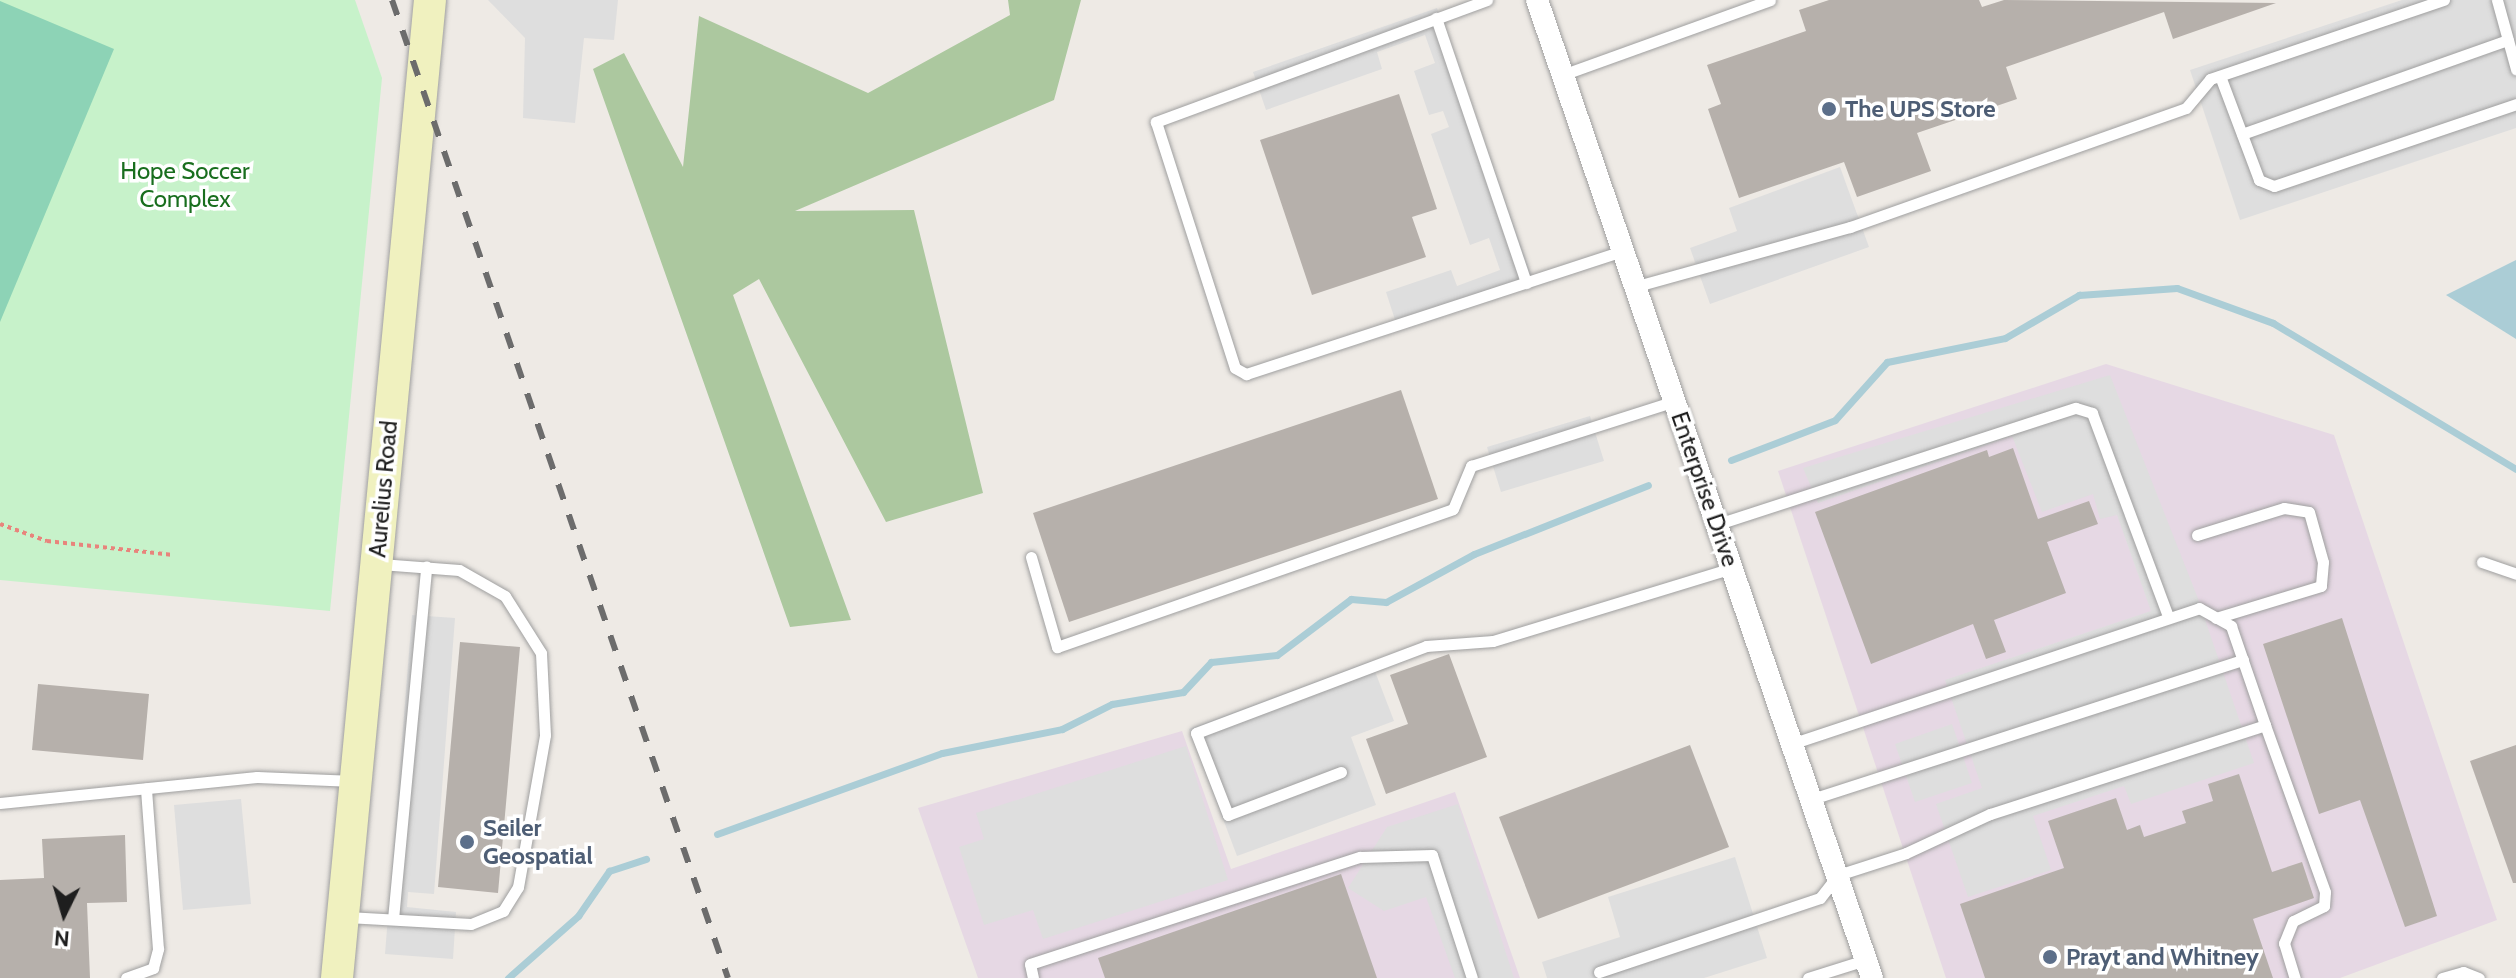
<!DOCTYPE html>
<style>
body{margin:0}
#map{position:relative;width:2516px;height:978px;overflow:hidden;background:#eeeae5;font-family:Cabin,sans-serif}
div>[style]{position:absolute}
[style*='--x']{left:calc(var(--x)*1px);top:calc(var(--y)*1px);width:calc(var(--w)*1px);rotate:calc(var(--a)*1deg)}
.industrial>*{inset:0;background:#e6d8e4}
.forest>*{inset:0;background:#acc89f}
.park>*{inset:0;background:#c7f2ca}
.pitch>*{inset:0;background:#8dd3b6}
.parking>*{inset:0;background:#dedede}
.water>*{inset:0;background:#abcdd6}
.stream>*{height:7px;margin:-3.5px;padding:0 3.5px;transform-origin:3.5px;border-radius:3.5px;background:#abcdd6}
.building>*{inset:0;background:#b6b0ab}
.path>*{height:4px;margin-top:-2px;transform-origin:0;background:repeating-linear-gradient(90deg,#e8847c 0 4px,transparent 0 8px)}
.roads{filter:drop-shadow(0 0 2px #9f9f9f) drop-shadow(0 0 2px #9f9f9f)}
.lane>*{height:11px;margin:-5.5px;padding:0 5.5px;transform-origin:5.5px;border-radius:5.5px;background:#fff}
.street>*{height:22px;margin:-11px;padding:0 11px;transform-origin:11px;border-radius:11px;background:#fff}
.secondary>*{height:32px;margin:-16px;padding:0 16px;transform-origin:16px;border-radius:16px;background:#f0f1bf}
.rail>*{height:6px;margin-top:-3px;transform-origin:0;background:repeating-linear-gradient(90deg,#6c6c6c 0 16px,transparent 0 32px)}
.dots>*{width:22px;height:22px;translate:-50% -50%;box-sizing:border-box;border:4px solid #fff;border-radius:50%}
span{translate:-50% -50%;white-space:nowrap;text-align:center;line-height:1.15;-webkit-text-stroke:7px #fff;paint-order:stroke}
.service-label{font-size:24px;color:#4e5e75;font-weight:700}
.left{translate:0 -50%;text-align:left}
.park-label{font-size:24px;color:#196e1e}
.street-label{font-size:24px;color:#1e1e1e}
.north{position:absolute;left:24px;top:874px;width:80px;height:80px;-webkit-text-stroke:6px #fff;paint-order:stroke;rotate:185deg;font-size:22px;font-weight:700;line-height:32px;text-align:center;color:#1e1e1e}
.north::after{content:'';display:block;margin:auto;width:28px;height:36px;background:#1e1e1e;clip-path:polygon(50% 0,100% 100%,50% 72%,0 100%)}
</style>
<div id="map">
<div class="industrial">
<div style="clip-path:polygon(2106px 364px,2334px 435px,2497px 920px,2340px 978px,1946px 978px,1778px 471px)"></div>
<div style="clip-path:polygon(1182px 731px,1231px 869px,1455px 792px,1520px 978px,978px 978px,918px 808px)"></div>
</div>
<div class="forest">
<div style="clip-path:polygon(1008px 0,1081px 0,1054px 100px,795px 211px,914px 210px,983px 493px,886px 522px,759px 279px,733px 295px,851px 620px,790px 627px,593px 69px,624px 53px,683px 167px,699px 16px,868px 93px,1010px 15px)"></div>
</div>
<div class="park">
<div style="clip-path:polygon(0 0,355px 0,382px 78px,330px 611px,0 580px)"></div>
</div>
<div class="pitch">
<div style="clip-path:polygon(0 1px,114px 49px,0 322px)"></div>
</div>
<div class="parking">
<div style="clip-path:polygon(488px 0,618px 0,614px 40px,584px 38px,575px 123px,523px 118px,525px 38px)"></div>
<div style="clip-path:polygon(2402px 0,2516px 0,2516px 128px,2240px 220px,2190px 70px)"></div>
<div style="clip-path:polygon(1437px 8px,1534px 282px,1398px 329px,1386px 292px,1451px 270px,1457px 286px,1500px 270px,1489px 238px,1470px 245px,1431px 134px,1449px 127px,1443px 111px,1429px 115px,1414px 71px,1435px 63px,1425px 35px,1377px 52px,1382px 69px,1266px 110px,1253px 72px)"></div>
<div style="clip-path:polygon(1840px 167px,1869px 247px,1710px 304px,1690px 248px,1737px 231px,1729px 208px)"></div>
<div style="clip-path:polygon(2110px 375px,2197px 596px,2254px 763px,2131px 804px,2124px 786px,2033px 816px,2051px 870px,1968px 897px,1936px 804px,1982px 788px,1945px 680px,2151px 611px,2117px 515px,2100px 519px,2093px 494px,2042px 512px,2012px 436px,1818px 503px,1803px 468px)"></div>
<div style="clip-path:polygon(1590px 416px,1604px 461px,1501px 492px,1487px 447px)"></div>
<div style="clip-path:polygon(412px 615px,455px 618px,434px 894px,408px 892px,407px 907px,456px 912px,453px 959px,385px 954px)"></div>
<div style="clip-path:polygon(1371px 661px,1394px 721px,1351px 737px,1376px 805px,1237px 856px,1189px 729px)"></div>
<div style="clip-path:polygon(1952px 724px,1972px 783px,1915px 802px,1895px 744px)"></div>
<div style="clip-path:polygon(1186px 746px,1228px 880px,1043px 939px,1033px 910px,984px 925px,959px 847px,984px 839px,976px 813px)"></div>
<div style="clip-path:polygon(241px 799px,251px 904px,183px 910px,174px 805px)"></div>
<div style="clip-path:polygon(1458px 804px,1514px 978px,1455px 978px,1426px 897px,1384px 911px,1348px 888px,1387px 827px)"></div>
<div style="clip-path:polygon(1735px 857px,1767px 958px,1704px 978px,1547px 978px,1542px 962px,1620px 937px,1608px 897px)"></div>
</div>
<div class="water">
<div style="clip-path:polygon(2516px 260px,2516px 339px,2446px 295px)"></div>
</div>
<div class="stream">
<div style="--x:1731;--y:460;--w:111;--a:-21"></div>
<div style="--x:1835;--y:420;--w:78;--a:-48.1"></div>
<div style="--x:1887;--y:362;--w:120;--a:-11.5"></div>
<div style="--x:2005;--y:338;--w:86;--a:-30.2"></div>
<div style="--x:2079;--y:295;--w:98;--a:-4.1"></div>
<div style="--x:2177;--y:288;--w:102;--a:20"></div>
<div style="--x:2273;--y:323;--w:283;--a:31"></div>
<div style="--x:717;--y:834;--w:239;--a:-19.8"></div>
<div style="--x:942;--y:753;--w:122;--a:-11.3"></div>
<div style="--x:1062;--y:729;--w:56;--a:-26.6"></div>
<div style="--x:1112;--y:704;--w:72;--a:-9.6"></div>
<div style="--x:1183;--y:692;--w:41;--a:-47"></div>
<div style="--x:1211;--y:662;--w:66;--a:-6.1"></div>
<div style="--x:1277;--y:655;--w:93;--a:-37.1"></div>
<div style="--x:1351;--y:599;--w:35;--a:5"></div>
<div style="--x:1386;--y:602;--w:100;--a:-28.6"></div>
<div style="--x:1474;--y:554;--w:187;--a:-21.6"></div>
<div style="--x:508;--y:978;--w:94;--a:-41.5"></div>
<div style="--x:578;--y:916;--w:55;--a:-55.4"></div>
<div style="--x:609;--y:871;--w:39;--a:-18"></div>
</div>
<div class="building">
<div style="clip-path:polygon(1829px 0,1979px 0,1982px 7px,2004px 0,2276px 3px,2173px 39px,2164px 12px,2006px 67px,2017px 99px,1917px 133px,1931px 171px,1857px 197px,1844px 162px,1739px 198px,1708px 109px,1721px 104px,1707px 65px,1806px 31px,1799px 10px)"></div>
<div style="clip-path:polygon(1399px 94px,1437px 209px,1412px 217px,1426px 257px,1312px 295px,1260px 140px)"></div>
<div style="clip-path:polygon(1401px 390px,1438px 499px,1069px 622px,1033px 513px)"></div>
<div style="clip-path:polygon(2013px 448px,2038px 519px,2089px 501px,2098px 524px,2047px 542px,2066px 593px,1994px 620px,2006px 652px,1986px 659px,1973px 624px,1871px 664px,1815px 512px,1987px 450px,1989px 457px)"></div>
<div style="clip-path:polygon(2342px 618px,2437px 916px,2405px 927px,2360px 800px,2319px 814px,2263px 644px)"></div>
<div style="clip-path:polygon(460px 642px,520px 647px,498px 893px,438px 887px)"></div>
<div style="clip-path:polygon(1449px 654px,1487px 757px,1386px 794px,1366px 739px,1408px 724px,1390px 675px)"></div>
<div style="clip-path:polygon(38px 684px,149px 694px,143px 760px,32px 750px)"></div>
<div style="clip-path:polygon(1690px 745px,1729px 847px,1538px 919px,1499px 817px)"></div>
<div style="clip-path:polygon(2516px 745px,2516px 883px,2513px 883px,2470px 761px)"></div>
<div style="clip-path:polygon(2239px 774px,2272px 872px,2302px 862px,2314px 898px,2253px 919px,2273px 978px,1985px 978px,1960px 904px,2064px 868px,2048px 821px,2116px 798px,2127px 830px,2140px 825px,2144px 837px,2186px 823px,2182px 811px,2213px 801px,2208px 784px)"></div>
<div style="clip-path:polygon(125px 835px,127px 902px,87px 903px,90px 978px,0 978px,0 880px,44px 878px,42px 839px)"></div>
<div style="clip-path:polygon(1341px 874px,1377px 978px,1105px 978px,1098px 958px)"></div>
</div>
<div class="path">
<div style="--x:0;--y:524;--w:50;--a:19.9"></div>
<div style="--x:47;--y:541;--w:127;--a:6.3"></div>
</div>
<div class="roads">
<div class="lane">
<div style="--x:1487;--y:0;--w:353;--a:159.8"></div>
<div style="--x:1156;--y:122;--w:258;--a:72.2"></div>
<div style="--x:1235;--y:368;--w:13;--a:29"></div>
<div style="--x:1246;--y:374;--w:396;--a:-18.1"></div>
<div style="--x:2497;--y:0;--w:72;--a:74.6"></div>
<div style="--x:1436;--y:18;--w:280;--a:71.2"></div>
<div style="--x:1562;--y:75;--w:221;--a:-19.8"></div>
<div style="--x:2220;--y:76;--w:111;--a:69.4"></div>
<div style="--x:2259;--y:180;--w:16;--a:22"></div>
<div style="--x:2274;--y:186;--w:256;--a:-18.7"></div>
<div style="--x:2242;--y:134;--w:282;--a:-19.5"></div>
<div style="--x:1637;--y:286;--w:221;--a:-15.5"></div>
<div style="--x:1850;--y:227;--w:356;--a:-19.5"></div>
<div style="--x:2186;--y:108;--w:38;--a:-50"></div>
<div style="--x:2210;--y:79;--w:247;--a:-18.7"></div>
<div style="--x:1718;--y:524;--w:376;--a:-18"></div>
<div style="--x:2076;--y:408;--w:17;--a:17"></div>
<div style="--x:2092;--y:413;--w:217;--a:69.5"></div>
<div style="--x:2197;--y:535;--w:91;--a:-17.2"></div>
<div style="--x:2284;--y:508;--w:25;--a:9"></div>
<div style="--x:2309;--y:512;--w:52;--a:74.4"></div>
<div style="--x:2323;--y:562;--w:24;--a:95"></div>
<div style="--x:2321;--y:586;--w:110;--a:163.1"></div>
<div style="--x:1031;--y:557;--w:94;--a:73.9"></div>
<div style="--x:1057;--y:647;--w:419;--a:-19.2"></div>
<div style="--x:1453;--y:509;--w:47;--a:-67.3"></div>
<div style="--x:1471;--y:466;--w:214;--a:-17.7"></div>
<div style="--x:2482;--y:562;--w:36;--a:19"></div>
<div style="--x:1794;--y:743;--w:427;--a:-18.4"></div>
<div style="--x:2199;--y:608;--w:37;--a:29"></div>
<div style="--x:2231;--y:626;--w:105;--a:71"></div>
<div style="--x:1341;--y:772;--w:121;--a:159.2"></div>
<div style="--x:1228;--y:815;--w:88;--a:-111.3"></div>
<div style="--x:1196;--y:733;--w:246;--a:-20.7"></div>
<div style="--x:1426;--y:646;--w:67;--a:-4.3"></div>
<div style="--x:1493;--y:641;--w:250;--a:-17"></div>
<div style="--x:1812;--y:799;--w:453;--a:-17.9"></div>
<div style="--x:0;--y:803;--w:258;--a:-5.8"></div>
<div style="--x:257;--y:777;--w:97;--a:2.4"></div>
<div style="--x:347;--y:917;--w:124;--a:3.2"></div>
<div style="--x:471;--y:924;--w:35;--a:-22"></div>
<div style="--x:503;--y:911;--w:28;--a:-58"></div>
<div style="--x:518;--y:887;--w:154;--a:-79.9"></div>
<div style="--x:545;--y:735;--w:82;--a:-92.8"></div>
<div style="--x:541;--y:653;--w:67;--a:-122.3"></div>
<div style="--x:505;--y:596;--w:53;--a:-150.5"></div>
<div style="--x:459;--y:570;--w:79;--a:-175.7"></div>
<div style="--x:393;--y:919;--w:354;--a:-84.6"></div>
<div style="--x:1599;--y:972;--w:233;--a:-18.5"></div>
<div style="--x:1820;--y:898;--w:29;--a:-52"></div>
<div style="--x:1838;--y:875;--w:71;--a:-17.9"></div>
<div style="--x:1906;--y:853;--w:93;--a:-24.9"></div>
<div style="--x:1990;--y:814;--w:289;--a:-17.9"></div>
<div style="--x:2265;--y:725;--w:177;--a:70.2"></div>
<div style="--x:2325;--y:892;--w:14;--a:94"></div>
<div style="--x:2324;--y:906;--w:34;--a:154"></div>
<div style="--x:2293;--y:921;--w:24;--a:112"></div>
<div style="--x:2284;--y:943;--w:37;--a:73"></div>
<div style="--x:126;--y:978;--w:29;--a:-20"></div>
<div style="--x:153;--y:968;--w:20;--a:-75"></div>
<div style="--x:158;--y:949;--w:161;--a:-94.3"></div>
<div style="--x:1033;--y:978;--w:14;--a:-102"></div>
<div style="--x:1030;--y:964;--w:347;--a:-18"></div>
<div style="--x:1360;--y:857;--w:72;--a:-1.6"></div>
<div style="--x:1432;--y:855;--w:129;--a:72"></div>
<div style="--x:1808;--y:978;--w:60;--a:-17.5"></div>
<div style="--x:2442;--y:978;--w:22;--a:-16"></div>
<div style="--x:2463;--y:972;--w:17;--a:21"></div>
</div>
<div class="street">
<div style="--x:1537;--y:0;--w:1034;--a:71.09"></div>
</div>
<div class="secondary">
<div style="--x:337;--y:978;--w:982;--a:-84.57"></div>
</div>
</div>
<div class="rail">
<div style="--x:392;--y:0;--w:1034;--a:71.04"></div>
</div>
<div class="dots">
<div style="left:1829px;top:109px;background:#5c6f8a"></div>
<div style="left:467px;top:842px;background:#5c6f8a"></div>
<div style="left:2050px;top:957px;background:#5c6f8a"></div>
</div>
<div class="service-label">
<span class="left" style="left:1845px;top:109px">The UPS Store</span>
<span class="left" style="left:483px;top:842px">Seiler<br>Geospatial</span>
<span class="left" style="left:2066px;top:957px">Prayt and Whitney</span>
</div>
<div class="park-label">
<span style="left:185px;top:185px">Hope Soccer<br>Complex</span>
</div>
<div class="street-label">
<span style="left:383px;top:489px;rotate:-85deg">Aurelius Road</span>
<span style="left:1705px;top:489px;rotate:71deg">Enterprise Drive</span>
</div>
<div class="north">N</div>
</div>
